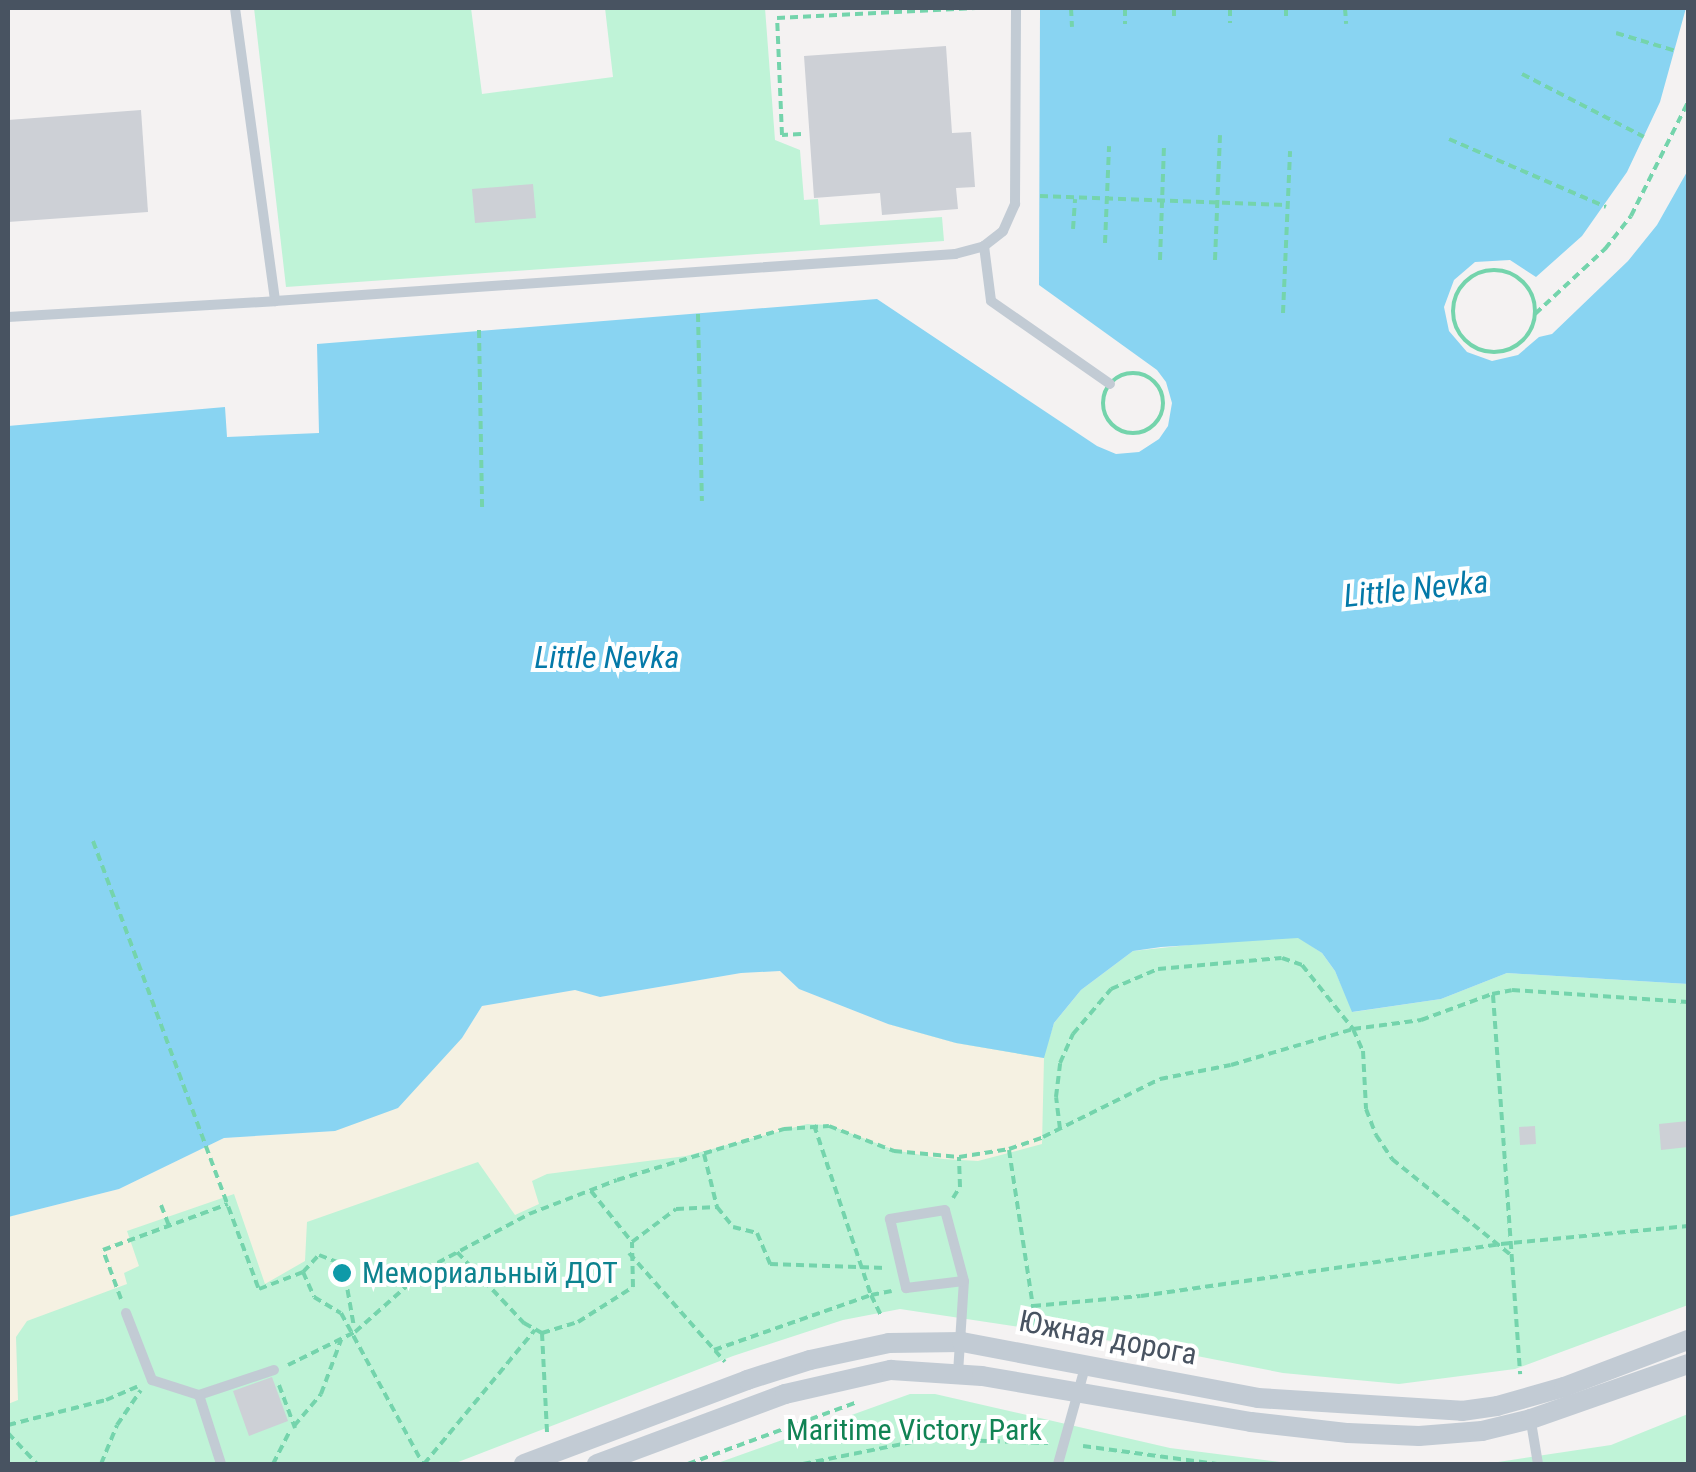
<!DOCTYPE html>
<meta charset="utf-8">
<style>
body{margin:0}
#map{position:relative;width:1696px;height:1472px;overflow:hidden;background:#f4f2f2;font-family:"Roboto Condensed",sans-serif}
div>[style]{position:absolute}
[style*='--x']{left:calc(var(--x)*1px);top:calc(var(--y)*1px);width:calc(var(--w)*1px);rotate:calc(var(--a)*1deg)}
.green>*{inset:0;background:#bff3d7}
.sand>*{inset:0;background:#f5f1e2}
.water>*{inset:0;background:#89d4f2}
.building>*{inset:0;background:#cdd0d6}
.path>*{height:4px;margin-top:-2px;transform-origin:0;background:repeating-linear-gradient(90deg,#74d4ac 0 8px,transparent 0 13px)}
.path>.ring{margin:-2px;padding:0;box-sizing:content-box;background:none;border:4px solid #74d4ac;border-radius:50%}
.lane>*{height:10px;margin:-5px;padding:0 5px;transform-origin:5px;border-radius:5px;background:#c2cbd4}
.street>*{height:20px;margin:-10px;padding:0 10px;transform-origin:10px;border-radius:10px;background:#c2cbd4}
.dots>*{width:28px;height:28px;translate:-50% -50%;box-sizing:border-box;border:5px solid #fff;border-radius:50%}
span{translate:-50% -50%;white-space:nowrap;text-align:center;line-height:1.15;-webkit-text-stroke:8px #fff;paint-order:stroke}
.culture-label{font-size:30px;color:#0d838f}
.left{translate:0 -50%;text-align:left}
.street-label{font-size:30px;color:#485361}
.park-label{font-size:30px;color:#118354}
.water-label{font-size:32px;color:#0479a8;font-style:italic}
.frame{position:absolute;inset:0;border:10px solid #485361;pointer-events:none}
</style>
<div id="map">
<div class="green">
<div style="clip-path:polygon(254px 8px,471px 8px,482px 94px,613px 77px,605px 8px,765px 8px,775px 140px,800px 150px,804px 200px,818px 199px,820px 225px,942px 217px,944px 241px,286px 287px)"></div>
<div style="clip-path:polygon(1272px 936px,1298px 937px,1322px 953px,1335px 971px,1353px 1012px,1441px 999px,1507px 973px,1688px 984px,1688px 1305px,1515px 1369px,1399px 1384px,1283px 1373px,1151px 1347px,900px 1309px,843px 1320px,733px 1356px,453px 1464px,8px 1464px,8px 1217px,888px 1024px,956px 1043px,1043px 1057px,1054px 1023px,1081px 990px,1133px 951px)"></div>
<div style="clip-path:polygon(910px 1394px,935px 1394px,1170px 1448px,1296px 1464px,715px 1464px)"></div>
<div style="clip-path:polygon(1688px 1414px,1688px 1464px,1485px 1464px,1611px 1445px)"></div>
</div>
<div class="sand">
<div style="clip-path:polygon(780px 971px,799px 989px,888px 1024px,956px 1043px,1044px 1058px,1042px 1144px,978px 1161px,943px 1159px,894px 1150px,829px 1125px,807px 1124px,686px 1156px,547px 1174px,532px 1181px,539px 1204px,515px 1215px,478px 1162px,307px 1222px,305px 1261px,265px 1284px,234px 1194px,127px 1231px,139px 1266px,124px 1273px,127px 1284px,27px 1321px,16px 1337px,18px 1400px,8px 1404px,8px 1217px,119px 1189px,224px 1138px,334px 1131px,462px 1038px,482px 1006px,575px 990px,601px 997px,741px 973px)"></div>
</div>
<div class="water">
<div style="clip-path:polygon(1040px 8px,1686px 8px,1660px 102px,1627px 172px,1582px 236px,1536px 277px,1510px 260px,1475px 262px,1454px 280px,1444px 307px,1449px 331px,1467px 352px,1492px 361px,1518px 355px,1539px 337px,1552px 334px,1628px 261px,1657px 225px,1688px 170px,1688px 984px,1507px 973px,1441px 999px,1352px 1012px,1335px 971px,1322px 953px,1298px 938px,1161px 947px,1133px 951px,1081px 990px,1054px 1023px,1044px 1058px,956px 1043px,888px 1024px,799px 989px,780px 971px,741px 973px,600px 997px,575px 990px,482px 1006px,462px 1038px,398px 1108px,335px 1131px,224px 1138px,119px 1189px,8px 1217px,8px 426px,225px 407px,227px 437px,319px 433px,317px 344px,877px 299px,1097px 446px,1116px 454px,1139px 452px,1159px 439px,1168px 426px,1172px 403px,1166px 382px,1157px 370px,1039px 285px)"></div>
</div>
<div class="building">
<div style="clip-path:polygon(946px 46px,952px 133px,971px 132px,975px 187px,956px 188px,958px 209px,882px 215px,880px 193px,814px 198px,804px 56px)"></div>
<div style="clip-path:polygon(141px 110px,148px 212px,8px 222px,8px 120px)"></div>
<div style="clip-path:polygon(533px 184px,536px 218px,475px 223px,472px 189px)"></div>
<div style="clip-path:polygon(1688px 1121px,1688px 1147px,1661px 1150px,1659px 1124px)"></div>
<div style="clip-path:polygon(1535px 1126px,1536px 1144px,1520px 1145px,1519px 1127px)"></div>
<div style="clip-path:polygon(272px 1377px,288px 1421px,249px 1436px,233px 1391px)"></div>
</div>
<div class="path">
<div style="--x:1071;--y:8;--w:19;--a:87"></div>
<div style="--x:1125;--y:8;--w:16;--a:90"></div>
<div style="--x:1174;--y:8;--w:13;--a:90"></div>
<div style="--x:1230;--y:8;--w:15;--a:90"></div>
<div style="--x:1286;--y:8;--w:13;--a:90"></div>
<div style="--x:1345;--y:8;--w:16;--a:86"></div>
<div style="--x:1616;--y:33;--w:63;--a:16.7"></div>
<div style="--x:1522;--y:74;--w:137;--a:27.3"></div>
<div style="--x:801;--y:134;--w:19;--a:177"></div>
<div style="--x:782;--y:135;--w:117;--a:-92.4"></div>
<div style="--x:777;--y:18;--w:199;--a:-2.9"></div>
<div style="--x:1449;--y:139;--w:171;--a:23.4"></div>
<div style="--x:1040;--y:196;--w:248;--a:2.1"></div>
<div style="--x:1073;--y:229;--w:30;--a:-86"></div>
<div style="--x:1105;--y:243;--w:97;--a:-87.6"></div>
<div style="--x:1160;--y:260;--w:117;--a:-88"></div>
<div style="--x:1215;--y:260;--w:125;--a:-87.7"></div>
<div class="ring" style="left:1453px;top:270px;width:78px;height:78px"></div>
<div style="--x:1283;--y:313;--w:162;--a:-87.5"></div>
<div style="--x:698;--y:314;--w:187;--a:88.8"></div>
<div style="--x:1535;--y:314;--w:96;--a:-42.9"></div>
<div style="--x:1605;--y:249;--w:42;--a:-51.8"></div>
<div style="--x:1631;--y:216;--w:127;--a:-63.4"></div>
<div style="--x:479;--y:330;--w:177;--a:89"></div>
<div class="ring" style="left:1103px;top:373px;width:56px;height:56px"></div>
<div style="--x:93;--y:841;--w:478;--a:69.7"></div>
<div style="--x:259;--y:1289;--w:47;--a:-21.1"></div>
<div style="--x:303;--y:1272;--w:27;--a:66"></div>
<div style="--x:314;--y:1297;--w:31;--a:31"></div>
<div style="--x:341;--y:1313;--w:172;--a:61.5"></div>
<div style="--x:1493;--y:995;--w:380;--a:85.9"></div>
<div style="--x:814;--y:1125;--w:179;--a:71.5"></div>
<div style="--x:871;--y:1295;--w:21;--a:-11"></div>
<div style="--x:1060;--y:1129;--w:32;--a:-97"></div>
<div style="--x:1056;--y:1097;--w:34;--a:-83"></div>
<div style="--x:1060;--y:1063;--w:32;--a:-66"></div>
<div style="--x:1073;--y:1034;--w:59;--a:-49.8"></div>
<div style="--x:1111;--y:989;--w:51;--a:-23.1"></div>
<div style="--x:1158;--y:969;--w:124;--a:-5.1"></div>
<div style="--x:1282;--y:958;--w:21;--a:19"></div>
<div style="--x:1302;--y:965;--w:82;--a:51.4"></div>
<div style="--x:1353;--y:1029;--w:24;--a:66"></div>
<div style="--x:1363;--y:1051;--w:58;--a:87"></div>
<div style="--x:1366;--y:1109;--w:28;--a:69"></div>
<div style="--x:1376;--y:1135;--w:29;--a:56"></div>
<div style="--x:1392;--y:1159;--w:154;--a:38.9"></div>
<div style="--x:1009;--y:1150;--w:185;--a:81.3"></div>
<div style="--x:704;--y:1154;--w:55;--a:76.2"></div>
<div style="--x:591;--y:1191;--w:65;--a:51.2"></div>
<div style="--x:953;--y:1198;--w:13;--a:-58"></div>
<div style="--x:960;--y:1187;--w:30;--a:-92"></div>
<div style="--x:161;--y:1205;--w:22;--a:69"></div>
<div style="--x:457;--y:1252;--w:98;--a:46.7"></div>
<div style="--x:524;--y:1323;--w:21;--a:29"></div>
<div style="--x:542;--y:1333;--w:38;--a:-17"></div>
<div style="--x:578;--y:1322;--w:65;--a:-32.5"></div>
<div style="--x:633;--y:1287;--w:45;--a:-91.3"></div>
<div style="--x:632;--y:1242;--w:55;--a:-36.9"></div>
<div style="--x:676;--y:1209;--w:41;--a:-2.8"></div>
<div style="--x:717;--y:1207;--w:26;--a:51"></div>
<div style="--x:733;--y:1227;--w:25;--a:14"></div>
<div style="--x:757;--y:1233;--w:34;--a:67"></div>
<div style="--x:770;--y:1264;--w:116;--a:2"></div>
<div style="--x:629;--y:1253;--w:145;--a:48.6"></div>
<div style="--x:303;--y:1272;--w:23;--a:-47"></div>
<div style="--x:319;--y:1255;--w:26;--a:21"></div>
<div style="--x:343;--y:1264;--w:64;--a:80.1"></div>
<div style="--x:121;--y:1299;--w:52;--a:-110.2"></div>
<div style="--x:103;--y:1250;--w:133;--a:-20.2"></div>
<div style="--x:1033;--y:1306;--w:108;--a:-5.3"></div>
<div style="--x:1141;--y:1296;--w:364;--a:-8.2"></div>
<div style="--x:1501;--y:1244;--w:188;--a:-5.5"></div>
<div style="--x:542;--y:1333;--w:100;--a:87.1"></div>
<div style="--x:714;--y:1350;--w:166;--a:-19.3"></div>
<div style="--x:871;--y:1295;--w:25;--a:64"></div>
<div style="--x:288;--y:1365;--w:75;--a:-26.2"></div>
<div style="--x:355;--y:1332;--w:95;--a:-41.6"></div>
<div style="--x:426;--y:1269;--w:117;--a:-28.1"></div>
<div style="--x:529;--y:1214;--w:94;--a:-21.1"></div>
<div style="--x:617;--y:1180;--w:175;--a:-17"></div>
<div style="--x:784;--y:1129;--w:45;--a:-3.8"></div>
<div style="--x:829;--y:1126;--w:70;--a:21"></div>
<div style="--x:894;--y:1151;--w:65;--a:5.3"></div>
<div style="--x:959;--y:1157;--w:51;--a:-9.1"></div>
<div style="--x:1009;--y:1149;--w:36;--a:-19"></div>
<div style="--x:1043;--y:1137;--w:131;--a:-26.4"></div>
<div style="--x:1160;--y:1079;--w:72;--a:-11.2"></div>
<div style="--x:1231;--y:1065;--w:127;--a:-16.4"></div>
<div style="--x:1353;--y:1029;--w:69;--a:-7.5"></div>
<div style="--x:1421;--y:1020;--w:76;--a:-20.1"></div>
<div style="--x:1492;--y:994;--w:20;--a:-11"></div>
<div style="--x:1512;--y:990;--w:176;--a:3.9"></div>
<div style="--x:279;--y:1385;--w:46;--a:69.6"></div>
<div style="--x:8;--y:1425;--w:101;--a:-14.3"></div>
<div style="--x:106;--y:1400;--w:34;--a:-23"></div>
<div style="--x:294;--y:1426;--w:42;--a:-49.8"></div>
<div style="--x:321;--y:1394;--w:58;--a:-69.7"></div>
<div style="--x:8;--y:1433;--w:42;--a:46.9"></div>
<div style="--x:1083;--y:1446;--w:135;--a:7.7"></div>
<div style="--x:101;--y:1464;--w:42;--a:-67.7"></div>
<div style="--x:117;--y:1425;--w:42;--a:-55.6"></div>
<div style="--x:273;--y:1464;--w:38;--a:-63"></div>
<div style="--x:424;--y:1464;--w:174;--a:-50.4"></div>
<div style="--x:688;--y:1464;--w:180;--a:-20.1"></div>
<div style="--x:803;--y:1464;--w:126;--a:-11.4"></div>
<div style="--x:927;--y:1439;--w:121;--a:1.9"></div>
</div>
<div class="lane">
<div style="--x:235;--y:8;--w:296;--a:82.2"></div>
<div style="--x:275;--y:301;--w:682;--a:-3.95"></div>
<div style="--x:955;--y:254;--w:30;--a:-15"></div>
<div style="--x:984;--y:246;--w:24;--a:-38"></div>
<div style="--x:1003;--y:231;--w:30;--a:-66"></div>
<div style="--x:1015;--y:204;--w:196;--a:-89.7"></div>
<div style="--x:984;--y:246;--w:55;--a:82.7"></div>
<div style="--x:991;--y:301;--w:145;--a:34.9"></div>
<div style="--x:8;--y:317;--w:267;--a:-3.4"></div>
<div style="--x:126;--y:1313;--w:72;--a:68.8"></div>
<div style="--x:152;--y:1380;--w:49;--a:17.7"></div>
<div style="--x:199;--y:1395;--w:79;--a:-18.4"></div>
<div style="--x:958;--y:1373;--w:92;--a:-86.3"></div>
<div style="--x:964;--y:1281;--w:73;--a:-105"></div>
<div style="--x:945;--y:1210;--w:56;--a:170.7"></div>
<div style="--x:890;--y:1219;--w:71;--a:76.9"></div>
<div style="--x:906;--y:1288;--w:58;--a:-6.9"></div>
<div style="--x:199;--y:1395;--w:72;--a:72.3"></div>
<div style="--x:1530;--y:1416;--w:49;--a:80.5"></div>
<div style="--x:1058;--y:1464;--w:104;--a:-74.4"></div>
</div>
<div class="street">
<div style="--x:524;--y:1464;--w:238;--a:-20.6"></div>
<div style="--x:747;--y:1380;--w:66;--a:-17.6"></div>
<div style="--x:810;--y:1360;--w:81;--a:-12.1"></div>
<div style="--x:889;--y:1343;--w:73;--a:-0.8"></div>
<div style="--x:962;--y:1342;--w:301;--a:10.7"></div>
<div style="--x:1258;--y:1398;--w:204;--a:3.6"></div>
<div style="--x:1462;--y:1411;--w:35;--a:-8"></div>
<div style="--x:1497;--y:1406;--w:70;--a:-15.8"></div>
<div style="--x:1564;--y:1387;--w:133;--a:-20.8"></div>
<div style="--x:597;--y:1464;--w:201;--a:-20.4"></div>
<div style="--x:785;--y:1394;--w:109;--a:-12.8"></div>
<div style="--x:891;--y:1370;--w:91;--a:3.8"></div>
<div style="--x:982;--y:1376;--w:273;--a:9.7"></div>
<div style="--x:1251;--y:1422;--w:98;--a:6.5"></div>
<div style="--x:1348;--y:1433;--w:71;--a:2.4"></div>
<div style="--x:1419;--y:1436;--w:63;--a:-4.5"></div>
<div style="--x:1482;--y:1431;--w:50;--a:-13.8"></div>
<div style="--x:1531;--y:1419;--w:166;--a:-19.3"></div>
</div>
<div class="dots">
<div style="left:342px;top:1273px;background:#0f9aa8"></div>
</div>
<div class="culture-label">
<span class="left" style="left:362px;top:1273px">Мемориальный ДОТ</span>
</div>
<div class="street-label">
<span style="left:1108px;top:1338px;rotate:11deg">Южная дорога</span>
</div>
<div class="park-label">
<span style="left:914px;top:1430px">Maritime Victory Park</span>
</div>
<div class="water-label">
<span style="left:1416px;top:589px;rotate:-6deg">Little Nevka</span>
<span style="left:607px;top:657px">Little Nevka</span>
</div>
<div class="frame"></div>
</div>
